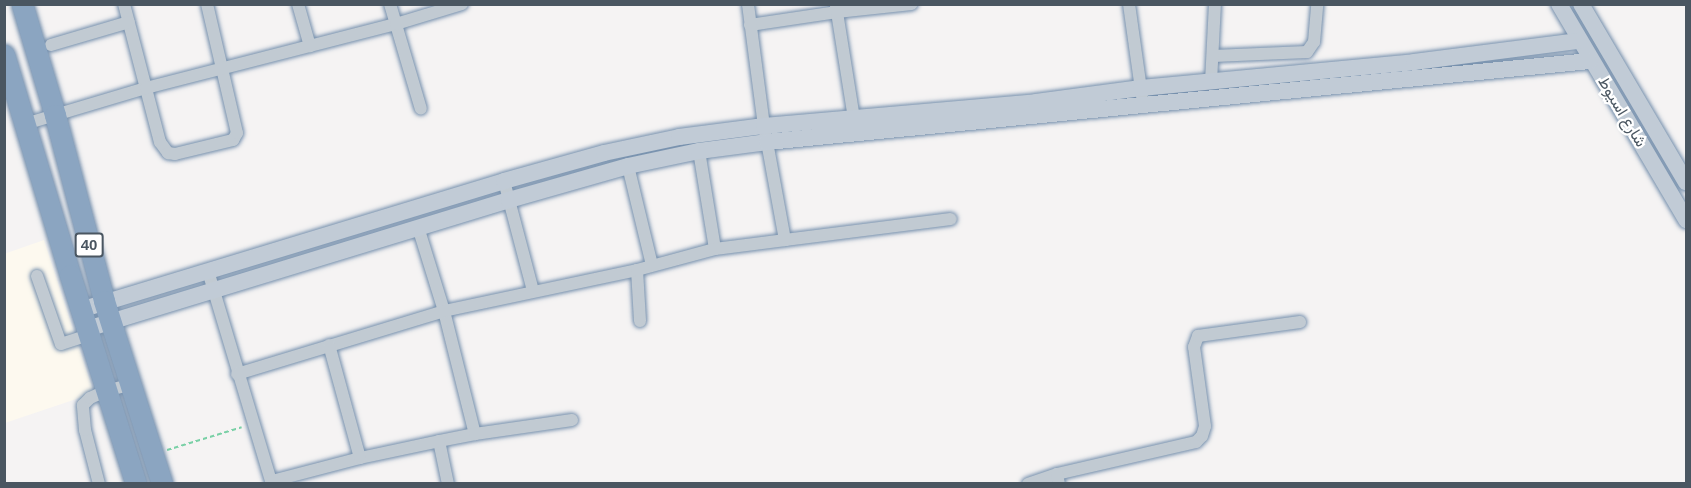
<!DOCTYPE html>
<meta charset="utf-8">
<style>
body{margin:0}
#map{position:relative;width:1691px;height:488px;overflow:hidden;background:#f5f3f3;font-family:Arial,Vazirmatn,sans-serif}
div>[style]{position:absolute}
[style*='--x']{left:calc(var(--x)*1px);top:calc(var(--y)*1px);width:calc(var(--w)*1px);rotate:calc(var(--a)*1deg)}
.commercial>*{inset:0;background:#fdf9ef}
.path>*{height:2px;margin-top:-1px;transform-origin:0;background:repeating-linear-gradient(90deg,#7ad0a6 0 4.5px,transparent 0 7.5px)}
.roads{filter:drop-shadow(0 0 2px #7690ad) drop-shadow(0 0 2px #7690ad)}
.street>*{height:12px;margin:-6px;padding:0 6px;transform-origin:6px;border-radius:6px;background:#c1cad2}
.secondary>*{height:16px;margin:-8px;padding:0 8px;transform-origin:8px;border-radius:8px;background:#c1cbd6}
.highway>*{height:21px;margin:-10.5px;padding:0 10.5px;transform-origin:10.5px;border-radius:10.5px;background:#8ba5c1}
span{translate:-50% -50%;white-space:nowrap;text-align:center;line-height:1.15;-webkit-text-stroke:4.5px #fff;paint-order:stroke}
.shield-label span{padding:2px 4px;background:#fff;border:2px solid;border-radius:4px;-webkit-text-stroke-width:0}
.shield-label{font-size:15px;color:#4a5661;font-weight:700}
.street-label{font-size:16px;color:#4a5661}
.frame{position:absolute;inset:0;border:6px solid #4a5661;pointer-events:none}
</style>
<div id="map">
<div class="commercial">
<div style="clip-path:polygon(44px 240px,94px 393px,5px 423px,4px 254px)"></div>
</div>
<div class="path">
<div style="--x:167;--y:450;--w:78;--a:-17"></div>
</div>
<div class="roads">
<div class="street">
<div style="--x:124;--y:4;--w:143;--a:75.4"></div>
<div style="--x:160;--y:142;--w:14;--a:54"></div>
<div style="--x:168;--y:153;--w:7;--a:8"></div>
<div style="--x:175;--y:154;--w:60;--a:-13.6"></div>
<div style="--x:233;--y:140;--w:8;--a:-60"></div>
<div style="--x:237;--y:133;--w:132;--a:-103.1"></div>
<div style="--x:298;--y:4;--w:44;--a:74.1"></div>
<div style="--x:390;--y:4;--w:109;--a:73.6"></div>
<div style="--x:1129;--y:4;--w:93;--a:82"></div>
<div style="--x:836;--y:6;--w:113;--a:80.9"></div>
<div style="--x:750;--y:25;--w:88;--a:-8.5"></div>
<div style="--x:837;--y:12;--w:75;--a:-6.1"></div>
<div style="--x:51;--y:45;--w:81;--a:-16.4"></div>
<div style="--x:1213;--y:56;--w:94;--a:-2.4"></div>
<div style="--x:1307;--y:52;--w:12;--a:-55"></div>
<div style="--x:1314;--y:42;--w:38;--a:-85"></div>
<div style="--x:1211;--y:82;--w:78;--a:-87.1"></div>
<div style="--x:25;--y:124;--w:126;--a:-16.6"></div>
<div style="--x:146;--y:88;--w:258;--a:-14.4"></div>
<div style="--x:396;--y:24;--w:69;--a:-16.9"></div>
<div style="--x:699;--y:151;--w:99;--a:80.7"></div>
<div style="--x:628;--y:166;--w:102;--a:76.4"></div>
<div style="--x:504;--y:181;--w:114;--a:75.2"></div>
<div style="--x:418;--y:227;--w:88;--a:72.8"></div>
<div style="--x:444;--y:311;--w:127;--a:75.9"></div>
<div style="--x:475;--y:434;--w:37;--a:169"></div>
<div style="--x:439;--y:441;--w:44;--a:78.2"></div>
<div style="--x:785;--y:240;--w:167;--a:-7.2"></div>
<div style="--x:637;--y:270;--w:51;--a:86.6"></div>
<div style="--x:208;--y:271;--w:222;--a:73.3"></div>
<div style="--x:37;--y:276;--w:72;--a:70.6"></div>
<div style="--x:61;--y:344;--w:29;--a:-18"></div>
<div style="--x:237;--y:374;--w:216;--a:-16.9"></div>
<div style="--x:444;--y:311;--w:197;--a:-12"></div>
<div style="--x:637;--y:270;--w:81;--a:-15.1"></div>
<div style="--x:715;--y:249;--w:71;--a:-7.3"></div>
<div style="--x:785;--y:240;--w:116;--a:-100.4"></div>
<div style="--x:764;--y:126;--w:123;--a:-97.5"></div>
<div style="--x:475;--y:434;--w:98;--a:-8.2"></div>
<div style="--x:360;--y:458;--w:81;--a:-12.1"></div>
<div style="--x:1057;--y:474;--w:143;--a:-13"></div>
<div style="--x:1196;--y:442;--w:8;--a:-45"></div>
<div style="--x:1202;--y:436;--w:10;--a:-73"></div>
<div style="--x:1205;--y:426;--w:80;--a:-97.9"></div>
<div style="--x:1194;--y:347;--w:12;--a:-70"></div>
<div style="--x:1198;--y:336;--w:103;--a:-7.8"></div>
<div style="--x:272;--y:481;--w:91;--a:-14.6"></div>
<div style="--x:360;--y:458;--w:117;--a:-105.3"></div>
<div style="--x:99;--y:484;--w:56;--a:-104.5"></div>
<div style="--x:85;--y:430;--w:25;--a:-95"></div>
<div style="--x:83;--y:405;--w:10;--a:-45"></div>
<div style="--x:90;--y:398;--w:17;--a:-24"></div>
<div style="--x:106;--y:391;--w:27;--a:-15"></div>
<div style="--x:1028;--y:484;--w:31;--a:-19"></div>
<div style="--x:1057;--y:474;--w:10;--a:79"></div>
</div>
<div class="secondary">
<div style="--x:1559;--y:4;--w:251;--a:59.5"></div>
<div style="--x:1581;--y:4;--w:207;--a:59.5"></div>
<div style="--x:80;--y:310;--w:443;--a:-16.9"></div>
<div style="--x:504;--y:181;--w:104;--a:-15.6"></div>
<div style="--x:604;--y:153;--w:77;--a:-12"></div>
<div style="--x:679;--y:137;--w:86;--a:-7.4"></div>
<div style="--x:764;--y:126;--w:273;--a:-5"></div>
<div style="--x:1036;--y:102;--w:106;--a:-7.6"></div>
<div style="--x:1141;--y:88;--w:274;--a:-5.4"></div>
<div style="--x:1414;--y:62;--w:166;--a:-7.3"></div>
<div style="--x:87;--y:329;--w:441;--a:-17"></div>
<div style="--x:509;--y:200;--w:124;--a:-15.9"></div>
<div style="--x:628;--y:166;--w:73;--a:-11.9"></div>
<div style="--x:699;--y:151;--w:69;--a:-7.5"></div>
<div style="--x:767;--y:142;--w:827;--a:-5.62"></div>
</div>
<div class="highway">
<div style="--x:22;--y:4;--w:116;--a:73.4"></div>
<div style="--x:55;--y:115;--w:192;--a:75.2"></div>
<div style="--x:104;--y:301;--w:192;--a:72.4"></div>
<div style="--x:4;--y:55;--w:230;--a:73.3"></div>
<div style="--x:70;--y:275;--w:219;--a:72.5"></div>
</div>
</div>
<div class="shield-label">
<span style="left:89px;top:245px">40</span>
</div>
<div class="street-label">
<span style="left:1622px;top:112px;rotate:59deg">شارع اسيوط</span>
</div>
<div class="frame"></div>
</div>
